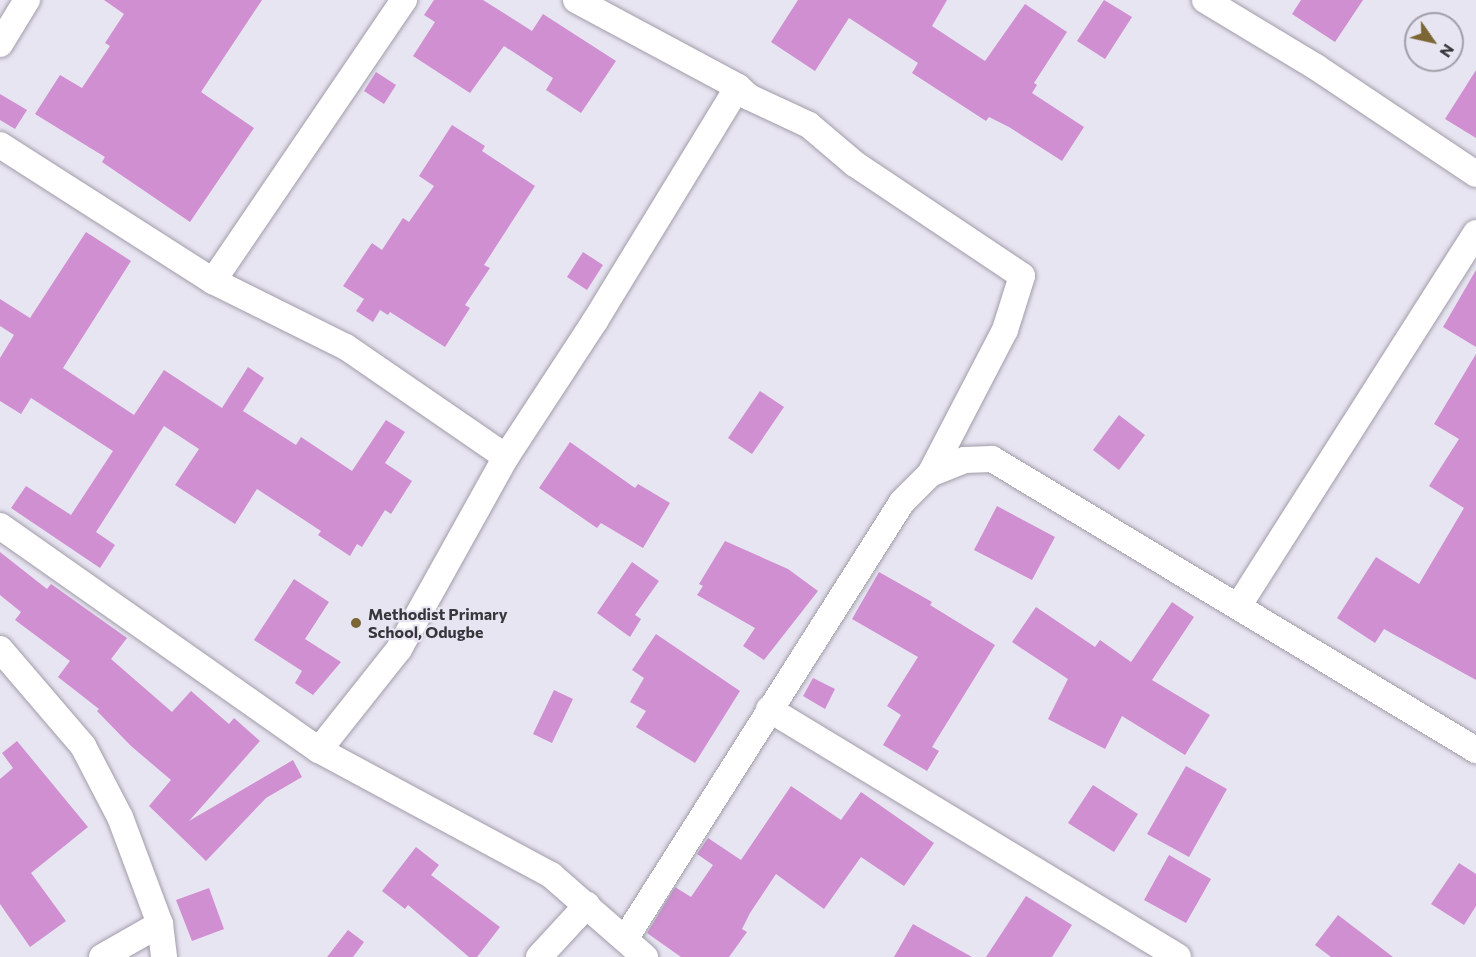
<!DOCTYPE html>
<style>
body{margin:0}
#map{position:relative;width:1476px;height:957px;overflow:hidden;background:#e8e5f2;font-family:Commissioner,sans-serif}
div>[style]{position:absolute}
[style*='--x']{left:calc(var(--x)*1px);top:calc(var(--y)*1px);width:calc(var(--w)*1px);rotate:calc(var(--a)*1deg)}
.building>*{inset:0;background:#cf8fd1}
.roads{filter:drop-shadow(0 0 2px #a09da9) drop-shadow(0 0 2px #a09da9)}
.minor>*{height:26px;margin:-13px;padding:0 13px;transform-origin:13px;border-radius:13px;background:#fff}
.dots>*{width:16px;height:16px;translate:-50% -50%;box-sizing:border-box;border:3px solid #e8e5f2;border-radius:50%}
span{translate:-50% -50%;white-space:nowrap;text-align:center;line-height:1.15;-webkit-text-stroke:4.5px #e8e5f2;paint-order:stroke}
.poi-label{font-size:16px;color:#37363b;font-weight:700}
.left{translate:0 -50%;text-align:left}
.north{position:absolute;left:1404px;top:12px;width:60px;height:60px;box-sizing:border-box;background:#e8e5f2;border:2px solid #a19fa9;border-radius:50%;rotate:124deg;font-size:16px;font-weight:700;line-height:24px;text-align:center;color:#37363b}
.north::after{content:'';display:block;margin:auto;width:21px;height:27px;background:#7c6636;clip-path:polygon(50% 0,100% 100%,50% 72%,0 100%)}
</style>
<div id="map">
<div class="building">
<div style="clip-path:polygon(104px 0,262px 0,201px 92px,254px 128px,190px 222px,102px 162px,105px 157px,35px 114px,60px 75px,82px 88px,110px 46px,105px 43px,124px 14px)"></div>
<div style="clip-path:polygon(434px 0,483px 0,532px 31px,543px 14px,616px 61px,581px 113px,546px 90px,553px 78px,504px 46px,470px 93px,413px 56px,435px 22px,424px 15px)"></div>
<div style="clip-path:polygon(798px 0,947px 0,932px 26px,985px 61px,1025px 4px,1067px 32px,1034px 83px,1037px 85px,1032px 93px,1084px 127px,1062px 161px,1009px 127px,989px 117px,986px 121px,912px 73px,918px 63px,849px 18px,815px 71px,771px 42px)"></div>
<div style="clip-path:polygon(1104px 0,1132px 17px,1105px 59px,1077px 41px)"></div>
<div style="clip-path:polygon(1301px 0,1363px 0,1335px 42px,1292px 14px)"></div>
<div style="clip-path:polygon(1476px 70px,1476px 138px,1445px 119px)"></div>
<div style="clip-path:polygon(376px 72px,396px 85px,384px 104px,364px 91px)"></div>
<div style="clip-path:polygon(0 94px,27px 110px,15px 129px,0 120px)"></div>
<div style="clip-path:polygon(452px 125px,485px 146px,482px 151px,535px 186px,484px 265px,490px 268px,465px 305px,470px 308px,445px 347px,390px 312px,388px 315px,380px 310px,373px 322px,356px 311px,364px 299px,343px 286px,372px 243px,382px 250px,403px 218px,409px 222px,434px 186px,419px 176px)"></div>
<div style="clip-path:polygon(86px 232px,131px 261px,63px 368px,134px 415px,164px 370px,222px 408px,248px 367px,264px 378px,243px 411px,296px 445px,301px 437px,352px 471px,386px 420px,405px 432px,385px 463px,412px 481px,391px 514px,385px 510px,362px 547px,357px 544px,350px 556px,318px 535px,321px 531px,257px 489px,235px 524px,175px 485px,199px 449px,164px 426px,96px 532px,115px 545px,100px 568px,11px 508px,26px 486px,71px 515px,113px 451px,31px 398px,21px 414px,0 401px,0 358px,14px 335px,0 326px,0 299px,30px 318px)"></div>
<div style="clip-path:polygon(583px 252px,603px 265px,587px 290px,567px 277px)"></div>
<div style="clip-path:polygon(1476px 270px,1476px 347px,1443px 327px)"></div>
<div style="clip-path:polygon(1476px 354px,1476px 680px,1384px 629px,1375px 643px,1337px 618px,1376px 557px,1419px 584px,1464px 508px,1429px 486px,1459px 439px,1434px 424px)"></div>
<div style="clip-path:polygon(760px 391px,784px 407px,752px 454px,728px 438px)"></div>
<div style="clip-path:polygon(1119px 415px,1145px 435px,1119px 470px,1093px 450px)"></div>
<div style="clip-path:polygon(570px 442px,635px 488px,638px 484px,670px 503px,643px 548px,601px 523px,597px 528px,539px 488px)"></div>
<div style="clip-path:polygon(997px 506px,1055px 537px,1032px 580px,974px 550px)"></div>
<div style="clip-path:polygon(725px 541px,788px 569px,818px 591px,764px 660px,743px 646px,755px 628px,697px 595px,703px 586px,699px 584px)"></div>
<div style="clip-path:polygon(0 552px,47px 589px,51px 584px,127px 638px,111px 659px,172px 712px,191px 691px,229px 724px,234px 718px,260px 741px,189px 821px,293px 760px,302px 777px,266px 798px,206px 861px,149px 806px,171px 780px,131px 746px,97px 711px,99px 709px,58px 677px,70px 661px,15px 620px,21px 612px,0 595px)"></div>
<div style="clip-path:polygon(632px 562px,659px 581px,635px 615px,641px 619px,630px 637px,597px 613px)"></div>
<div style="clip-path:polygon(879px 572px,932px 602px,930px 605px,995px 645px,932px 747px,939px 751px,927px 771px,883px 745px,901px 715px,887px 706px,918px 657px,852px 619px)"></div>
<div style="clip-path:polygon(294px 579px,329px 602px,305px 639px,341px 662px,313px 695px,295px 683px,302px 671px,254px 640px)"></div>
<div style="clip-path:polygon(1172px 602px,1194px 617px,1152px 680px,1210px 715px,1185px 755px,1122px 716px,1105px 749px,1048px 719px,1068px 679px,1012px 642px,1036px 607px,1095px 647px,1100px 640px,1131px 662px)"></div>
<div style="clip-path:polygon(656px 634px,740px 691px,695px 763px,636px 727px,646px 711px,630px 702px,644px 678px,632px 670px)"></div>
<div style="clip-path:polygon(813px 678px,835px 689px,825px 709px,803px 696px)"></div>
<div style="clip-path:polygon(554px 690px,573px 699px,552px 743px,533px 734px)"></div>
<div style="clip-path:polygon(17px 741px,88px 827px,31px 873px,66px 921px,30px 947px,0 904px,0 779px,13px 768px,2px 753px)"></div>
<div style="clip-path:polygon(1186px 766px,1227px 789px,1189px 857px,1147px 834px)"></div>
<div style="clip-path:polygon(1093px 785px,1138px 814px,1114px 852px,1068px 823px)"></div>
<div style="clip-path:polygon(791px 786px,841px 820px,861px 792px,934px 843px,904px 886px,861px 857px,824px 909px,776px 874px,750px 913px,742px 929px,747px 932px,729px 957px,681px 957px,647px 933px,675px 887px,691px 897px,713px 865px,697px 854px,708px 838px,741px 860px)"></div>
<div style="clip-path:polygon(416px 847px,439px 865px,431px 875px,500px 927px,477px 957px,469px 957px,408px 905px,405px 909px,382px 891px)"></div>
<div style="clip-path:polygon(1169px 855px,1211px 879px,1186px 923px,1144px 900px)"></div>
<div style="clip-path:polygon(1459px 863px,1476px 874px,1476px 906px,1464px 925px,1431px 904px)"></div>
<div style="clip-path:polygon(209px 888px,224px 929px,192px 941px,176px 900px)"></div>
<div style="clip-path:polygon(1026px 896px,1072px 925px,1052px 957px,986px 957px)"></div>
<div style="clip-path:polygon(1338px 915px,1393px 957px,1331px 957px,1315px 945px)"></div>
<div style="clip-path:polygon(913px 924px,972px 957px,894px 957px)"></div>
<div style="clip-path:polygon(348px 930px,364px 942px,353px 957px,327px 957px)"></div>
</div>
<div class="roads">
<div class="minor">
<div style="--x:576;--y:0;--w:184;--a:28.2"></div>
<div style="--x:738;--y:87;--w:15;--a:42"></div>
<div style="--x:749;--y:97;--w:66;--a:25"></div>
<div style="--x:809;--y:125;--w:60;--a:40.3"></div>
<div style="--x:855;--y:164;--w:201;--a:33.8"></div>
<div style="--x:1022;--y:276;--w:57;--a:107.5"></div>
<div style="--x:1005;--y:330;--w:162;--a:117.5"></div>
<div style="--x:1205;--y:0;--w:130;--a:31.1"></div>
<div style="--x:1316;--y:67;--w:192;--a:33.8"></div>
<div style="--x:0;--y:44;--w:52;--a:-58.5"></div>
<div style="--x:0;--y:145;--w:253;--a:32.6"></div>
<div style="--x:213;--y:281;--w:148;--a:26.4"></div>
<div style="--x:346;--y:347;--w:194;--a:34.5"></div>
<div style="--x:213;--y:281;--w:340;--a:-55.8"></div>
<div style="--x:0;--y:526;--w:390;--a:35.1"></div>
<div style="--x:319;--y:750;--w:264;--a:28.3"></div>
<div style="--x:551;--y:875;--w:125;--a:41.1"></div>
<div style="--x:1239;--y:605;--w:441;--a:-57.5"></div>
<div style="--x:0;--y:649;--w:128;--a:49.4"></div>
<div style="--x:83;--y:746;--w:80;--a:62.5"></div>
<div style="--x:120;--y:817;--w:114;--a:69.5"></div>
<div style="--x:160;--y:924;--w:33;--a:83"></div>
<div style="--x:769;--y:709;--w:478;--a:31.2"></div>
<div style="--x:319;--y:750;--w:129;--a:-51.6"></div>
<div style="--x:399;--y:649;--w:220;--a:-60.9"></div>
<div style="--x:506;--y:457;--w:163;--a:-56.8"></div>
<div style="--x:595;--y:321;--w:274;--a:-58.6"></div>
<div style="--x:625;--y:939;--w:517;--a:-57.63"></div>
<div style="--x:902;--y:502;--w:40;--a:-45"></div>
<div style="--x:930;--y:474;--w:37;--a:-22"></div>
<div style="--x:964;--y:460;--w:28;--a:-2"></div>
<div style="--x:992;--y:459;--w:565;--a:31.02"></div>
<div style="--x:102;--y:957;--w:67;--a:-29.6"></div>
<div style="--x:539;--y:957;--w:71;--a:-47.3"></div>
</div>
</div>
<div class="dots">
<div style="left:356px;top:623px;background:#7c6636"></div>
</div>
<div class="poi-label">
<span class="left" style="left:368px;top:623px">Methodist Primary<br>School, Odugbe</span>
</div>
<div class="north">N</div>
</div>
